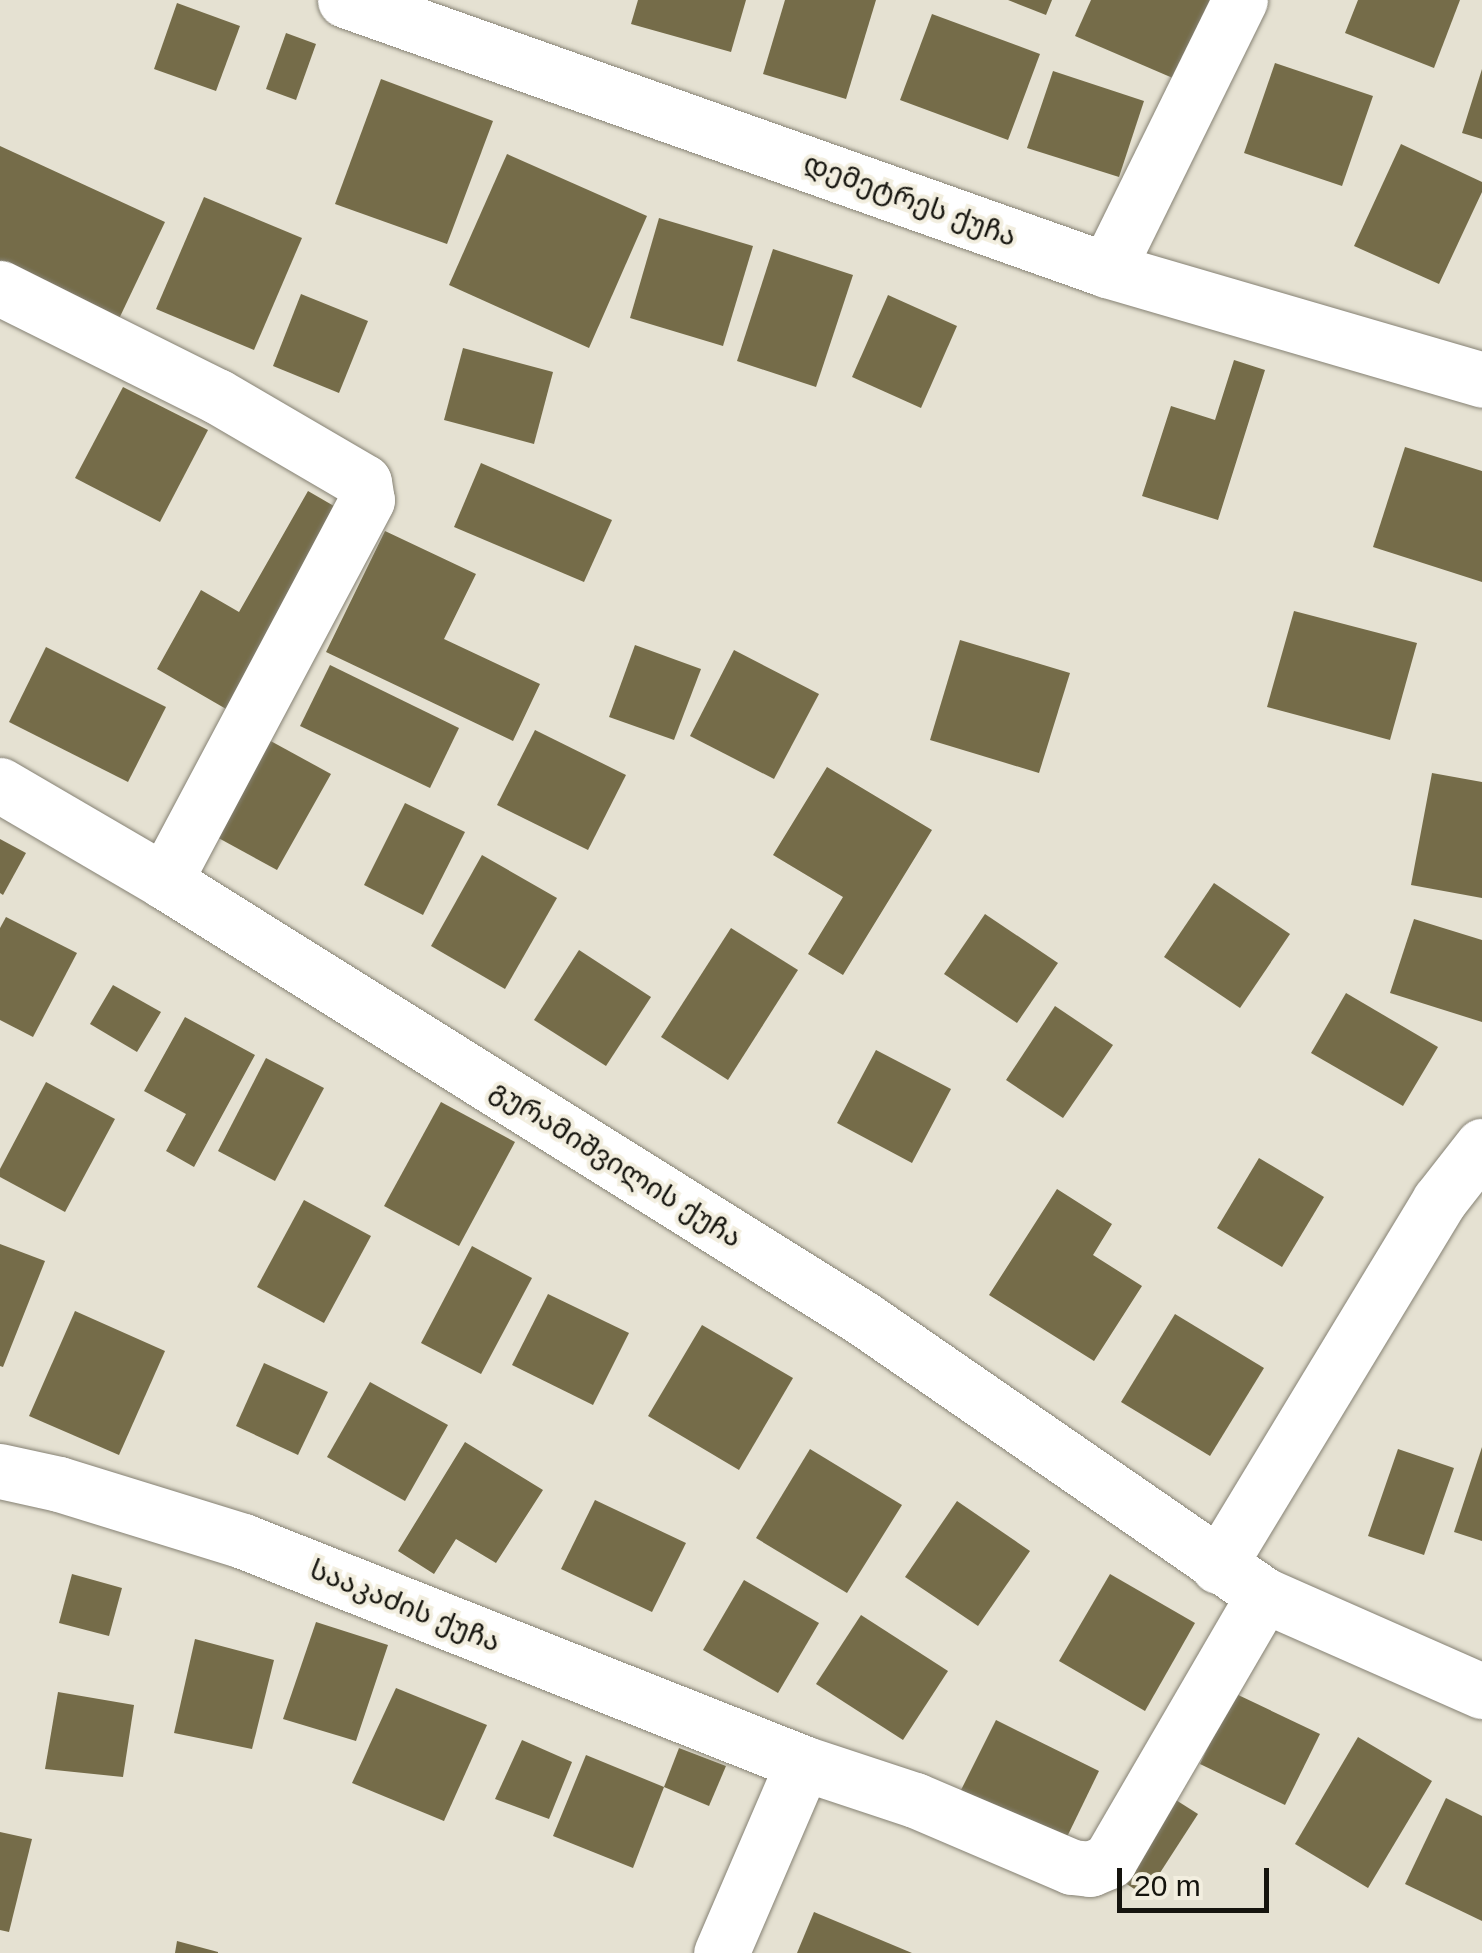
<!DOCTYPE html>
<meta charset="utf-8">
<style>
body{margin:0}
#map{position:relative;width:1482px;height:1953px;overflow:hidden;background:#e5e1d2;font-family:Arial,"Noto Sans Georgian",sans-serif}
div>[style]{position:absolute}
[style*='--x']{left:calc(var(--x)*1px);top:calc(var(--y)*1px);width:calc(var(--w)*1px);rotate:calc(var(--a)*1deg)}
.building>*{inset:0;background:#756c49}
.roads{filter:drop-shadow(0 0 2px #868274) drop-shadow(0 0 2px #868274)}
.minor>*{height:55px;margin:-27.5px;padding:0 27.5px;transform-origin:27.5px;border-radius:27.5px;background:#fff}
span{translate:-50% -50%;white-space:nowrap;text-align:center;line-height:1.15;-webkit-text-stroke:8px #f2eedf;paint-order:stroke}
.street-label{font-size:28px;color:#15140e}
.scale{position:absolute;left:1117px;top:1868px;width:152px;height:45px;box-sizing:border-box;border:5px solid #15140e;border-top:0;padding-left:12px;font-size:30px;line-height:35px;white-space:nowrap;color:#15140e;-webkit-text-stroke:8px #f2eedf;paint-order:stroke}
</style>
<div id="map">
<div class="building">
<div style="clip-path:polygon(638px 0,746px 0,731px 52px,631px 24px)"></div>
<div style="clip-path:polygon(785px 0,876px 0,846px 99px,763px 74px)"></div>
<div style="clip-path:polygon(1008px 0,1052px 0,1046px 15px)"></div>
<div style="clip-path:polygon(1091px 0,1217px 0,1182px 82px,1075px 36px)"></div>
<div style="clip-path:polygon(1358px 0,1460px 0,1434px 68px,1345px 33px)"></div>
<div style="clip-path:polygon(177px 3px,240px 26px,216px 91px,154px 69px)"></div>
<div style="clip-path:polygon(932px 14px,1040px 54px,1008px 140px,900px 100px)"></div>
<div style="clip-path:polygon(286px 33px,316px 44px,296px 100px,266px 89px)"></div>
<div style="clip-path:polygon(1275px 63px,1373px 96px,1342px 186px,1244px 153px)"></div>
<div style="clip-path:polygon(1482px 69px,1482px 139px,1462px 133px)"></div>
<div style="clip-path:polygon(1053px 71px,1144px 101px,1119px 177px,1027px 148px)"></div>
<div style="clip-path:polygon(381px 79px,493px 121px,447px 244px,335px 204px)"></div>
<div style="clip-path:polygon(1401px 144px,1482px 182px,1482px 192px,1439px 284px,1354px 246px)"></div>
<div style="clip-path:polygon(0 146px,165px 222px,117px 323px,0 269px)"></div>
<div style="clip-path:polygon(507px 154px,647px 216px,589px 348px,449px 285px)"></div>
<div style="clip-path:polygon(204px 197px,302px 238px,254px 350px,156px 309px)"></div>
<div style="clip-path:polygon(659px 218px,753px 246px,723px 346px,630px 318px)"></div>
<div style="clip-path:polygon(773px 249px,853px 275px,816px 387px,737px 361px)"></div>
<div style="clip-path:polygon(301px 294px,368px 321px,339px 393px,273px 366px)"></div>
<div style="clip-path:polygon(888px 295px,957px 326px,921px 408px,852px 377px)"></div>
<div style="clip-path:polygon(463px 348px,553px 372px,534px 444px,444px 420px)"></div>
<div style="clip-path:polygon(1234px 360px,1265px 370px,1218px 520px,1142px 496px,1171px 406px,1215px 420px)"></div>
<div style="clip-path:polygon(123px 387px,208px 430px,160px 522px,75px 478px)"></div>
<div style="clip-path:polygon(1405px 447px,1482px 471px,1482px 582px,1373px 547px)"></div>
<div style="clip-path:polygon(481px 463px,612px 520px,584px 582px,454px 527px)"></div>
<div style="clip-path:polygon(308px 491px,346px 513px,233px 713px,157px 669px,201px 590px,239px 612px)"></div>
<div style="clip-path:polygon(385px 531px,476px 574px,444px 639px,540px 684px,513px 741px,326px 652px)"></div>
<div style="clip-path:polygon(1294px 611px,1417px 643px,1390px 740px,1267px 707px)"></div>
<div style="clip-path:polygon(960px 640px,1070px 673px,1039px 773px,930px 740px)"></div>
<div style="clip-path:polygon(635px 645px,701px 669px,674px 740px,609px 717px)"></div>
<div style="clip-path:polygon(46px 647px,166px 707px,128px 782px,9px 722px)"></div>
<div style="clip-path:polygon(734px 650px,819px 694px,774px 779px,690px 736px)"></div>
<div style="clip-path:polygon(330px 665px,459px 728px,430px 788px,300px 726px)"></div>
<div style="clip-path:polygon(535px 730px,626px 775px,588px 850px,497px 805px)"></div>
<div style="clip-path:polygon(267px 739px,331px 774px,277px 870px,213px 835px)"></div>
<div style="clip-path:polygon(827px 767px,932px 830px,843px 975px,808px 954px,843px 897px,773px 855px)"></div>
<div style="clip-path:polygon(1432px 773px,1482px 782px,1482px 898px,1411px 885px)"></div>
<div style="clip-path:polygon(405px 803px,465px 832px,423px 915px,364px 885px)"></div>
<div style="clip-path:polygon(0 839px,26px 853px,3px 895px,0 893px)"></div>
<div style="clip-path:polygon(482px 855px,557px 898px,505px 989px,431px 946px)"></div>
<div style="clip-path:polygon(1214px 883px,1290px 934px,1240px 1008px,1164px 957px)"></div>
<div style="clip-path:polygon(985px 914px,1058px 963px,1017px 1023px,944px 974px)"></div>
<div style="clip-path:polygon(6px 917px,77px 953px,33px 1037px,0 1020px,0 928px)"></div>
<div style="clip-path:polygon(1414px 919px,1482px 940px,1482px 1022px,1390px 993px)"></div>
<div style="clip-path:polygon(731px 928px,798px 970px,728px 1080px,661px 1037px)"></div>
<div style="clip-path:polygon(579px 950px,651px 997px,606px 1066px,534px 1020px)"></div>
<div style="clip-path:polygon(113px 985px,161px 1012px,137px 1052px,90px 1024px)"></div>
<div style="clip-path:polygon(1346px 993px,1438px 1047px,1403px 1106px,1311px 1053px)"></div>
<div style="clip-path:polygon(1055px 1006px,1113px 1045px,1063px 1118px,1006px 1080px)"></div>
<div style="clip-path:polygon(185px 1017px,255px 1055px,194px 1167px,166px 1151px,186px 1114px,144px 1091px)"></div>
<div style="clip-path:polygon(876px 1050px,951px 1089px,912px 1163px,837px 1123px)"></div>
<div style="clip-path:polygon(266px 1058px,324px 1088px,275px 1181px,218px 1151px)"></div>
<div style="clip-path:polygon(46px 1082px,115px 1119px,65px 1212px,0 1177px,0 1169px)"></div>
<div style="clip-path:polygon(441px 1102px,515px 1142px,459px 1246px,384px 1206px)"></div>
<div style="clip-path:polygon(1259px 1158px,1324px 1197px,1282px 1267px,1217px 1228px)"></div>
<div style="clip-path:polygon(1057px 1189px,1112px 1224px,1093px 1255px,1142px 1286px,1094px 1361px,989px 1295px)"></div>
<div style="clip-path:polygon(304px 1200px,371px 1236px,324px 1323px,257px 1287px)"></div>
<div style="clip-path:polygon(0 1244px,45px 1261px,3px 1367px,0 1366px)"></div>
<div style="clip-path:polygon(472px 1246px,532px 1278px,481px 1374px,421px 1343px)"></div>
<div style="clip-path:polygon(548px 1294px,629px 1333px,593px 1405px,512px 1365px)"></div>
<div style="clip-path:polygon(75px 1311px,165px 1351px,119px 1455px,29px 1416px)"></div>
<div style="clip-path:polygon(1175px 1314px,1264px 1368px,1210px 1456px,1121px 1402px)"></div>
<div style="clip-path:polygon(702px 1325px,793px 1378px,739px 1470px,648px 1416px)"></div>
<div style="clip-path:polygon(264px 1363px,328px 1392px,298px 1455px,236px 1426px)"></div>
<div style="clip-path:polygon(370px 1382px,448px 1425px,405px 1501px,327px 1457px)"></div>
<div style="clip-path:polygon(465px 1442px,543px 1490px,496px 1563px,456px 1539px,434px 1574px,398px 1551px)"></div>
<div style="clip-path:polygon(1482px 1447px,1482px 1541px,1454px 1532px)"></div>
<div style="clip-path:polygon(810px 1449px,902px 1505px,847px 1593px,756px 1538px)"></div>
<div style="clip-path:polygon(1398px 1449px,1454px 1468px,1424px 1555px,1368px 1536px)"></div>
<div style="clip-path:polygon(595px 1500px,686px 1543px,652px 1612px,561px 1569px)"></div>
<div style="clip-path:polygon(957px 1501px,1030px 1551px,978px 1626px,905px 1577px)"></div>
<div style="clip-path:polygon(72px 1574px,122px 1588px,109px 1636px,59px 1623px)"></div>
<div style="clip-path:polygon(1110px 1574px,1195px 1623px,1145px 1711px,1059px 1661px)"></div>
<div style="clip-path:polygon(744px 1580px,819px 1623px,778px 1693px,703px 1650px)"></div>
<div style="clip-path:polygon(861px 1615px,948px 1671px,903px 1740px,816px 1684px)"></div>
<div style="clip-path:polygon(316px 1622px,388px 1645px,356px 1741px,283px 1719px)"></div>
<div style="clip-path:polygon(195px 1639px,274px 1660px,252px 1749px,174px 1733px)"></div>
<div style="clip-path:polygon(396px 1688px,487px 1725px,444px 1821px,352px 1783px)"></div>
<div style="clip-path:polygon(58px 1692px,134px 1705px,123px 1777px,45px 1769px)"></div>
<div style="clip-path:polygon(1234px 1693px,1320px 1734px,1285px 1805px,1200px 1764px)"></div>
<div style="clip-path:polygon(996px 1720px,1099px 1771px,1064px 1843px,960px 1792px)"></div>
<div style="clip-path:polygon(1358px 1737px,1432px 1781px,1368px 1888px,1295px 1844px)"></div>
<div style="clip-path:polygon(522px 1740px,572px 1762px,549px 1819px,495px 1799px)"></div>
<div style="clip-path:polygon(679px 1748px,726px 1766px,709px 1806px,664px 1787px)"></div>
<div style="clip-path:polygon(586px 1755px,664px 1787px,633px 1868px,553px 1836px)"></div>
<div style="clip-path:polygon(1168px 1795px,1198px 1814px,1145px 1896px,1116px 1877px)"></div>
<div style="clip-path:polygon(1446px 1798px,1482px 1816px,1482px 1921px,1405px 1884px)"></div>
<div style="clip-path:polygon(0 1832px,32px 1839px,9px 1932px,0 1930px)"></div>
<div style="clip-path:polygon(814px 1912px,912px 1953px,797px 1953px)"></div>
<div style="clip-path:polygon(177px 1941px,218px 1952px,218px 1953px,175px 1953px)"></div>
</div>
<div class="roads">
<div class="minor">
<div style="--x:345;--y:0;--w:808;--a:19.51"></div>
<div style="--x:1107;--y:270;--w:391;--a:16.3"></div>
<div style="--x:1107;--y:270;--w:301;--a:-63.8"></div>
<div style="--x:0;--y:288;--w:242;--a:26.5"></div>
<div style="--x:217;--y:396;--w:170;--a:30.3"></div>
<div style="--x:364;--y:482;--w:18;--a:81"></div>
<div style="--x:367;--y:500;--w:432;--a:118"></div>
<div style="--x:0;--y:785;--w:190;--a:30.3"></div>
<div style="--x:164;--y:881;--w:826;--a:32.03"></div>
<div style="--x:864;--y:1319;--w:486;--a:34.6"></div>
<div style="--x:1264;--y:1595;--w:238;--a:23.8"></div>
<div style="--x:0;--y:1471;--w:60;--a:12.4"></div>
<div style="--x:59;--y:1484;--w:193;--a:17.2"></div>
<div style="--x:243;--y:1541;--w:602;--a:21.62"></div>
<div style="--x:803;--y:1763;--w:207;--a:113.3"></div>
<div style="--x:1218;--y:1566;--w:427;--a:-58.8"></div>
<div style="--x:1439;--y:1201;--w:70;--a:-52"></div>
<div style="--x:803;--y:1763;--w:118;--a:18.3"></div>
<div style="--x:915;--y:1800;--w:171;--a:23.1"></div>
<div style="--x:1072;--y:1867;--w:18;--a:6"></div>
<div style="--x:1090;--y:1869;--w:21;--a:-23"></div>
<div style="--x:1109;--y:1861;--w:308;--a:-59.8"></div>
</div>
</div>
<div class="street-label">
<span style="left:910px;top:200px;rotate:20deg">დემეტრეს ქუჩა</span>
<span style="left:616px;top:1164px;rotate:32deg">გურამიშვილის ქუჩა</span>
<span style="left:405px;top:1606px;rotate:22deg">სააკაძის ქუჩა</span>
</div>
<div class="scale">20 m</div>
</div>
